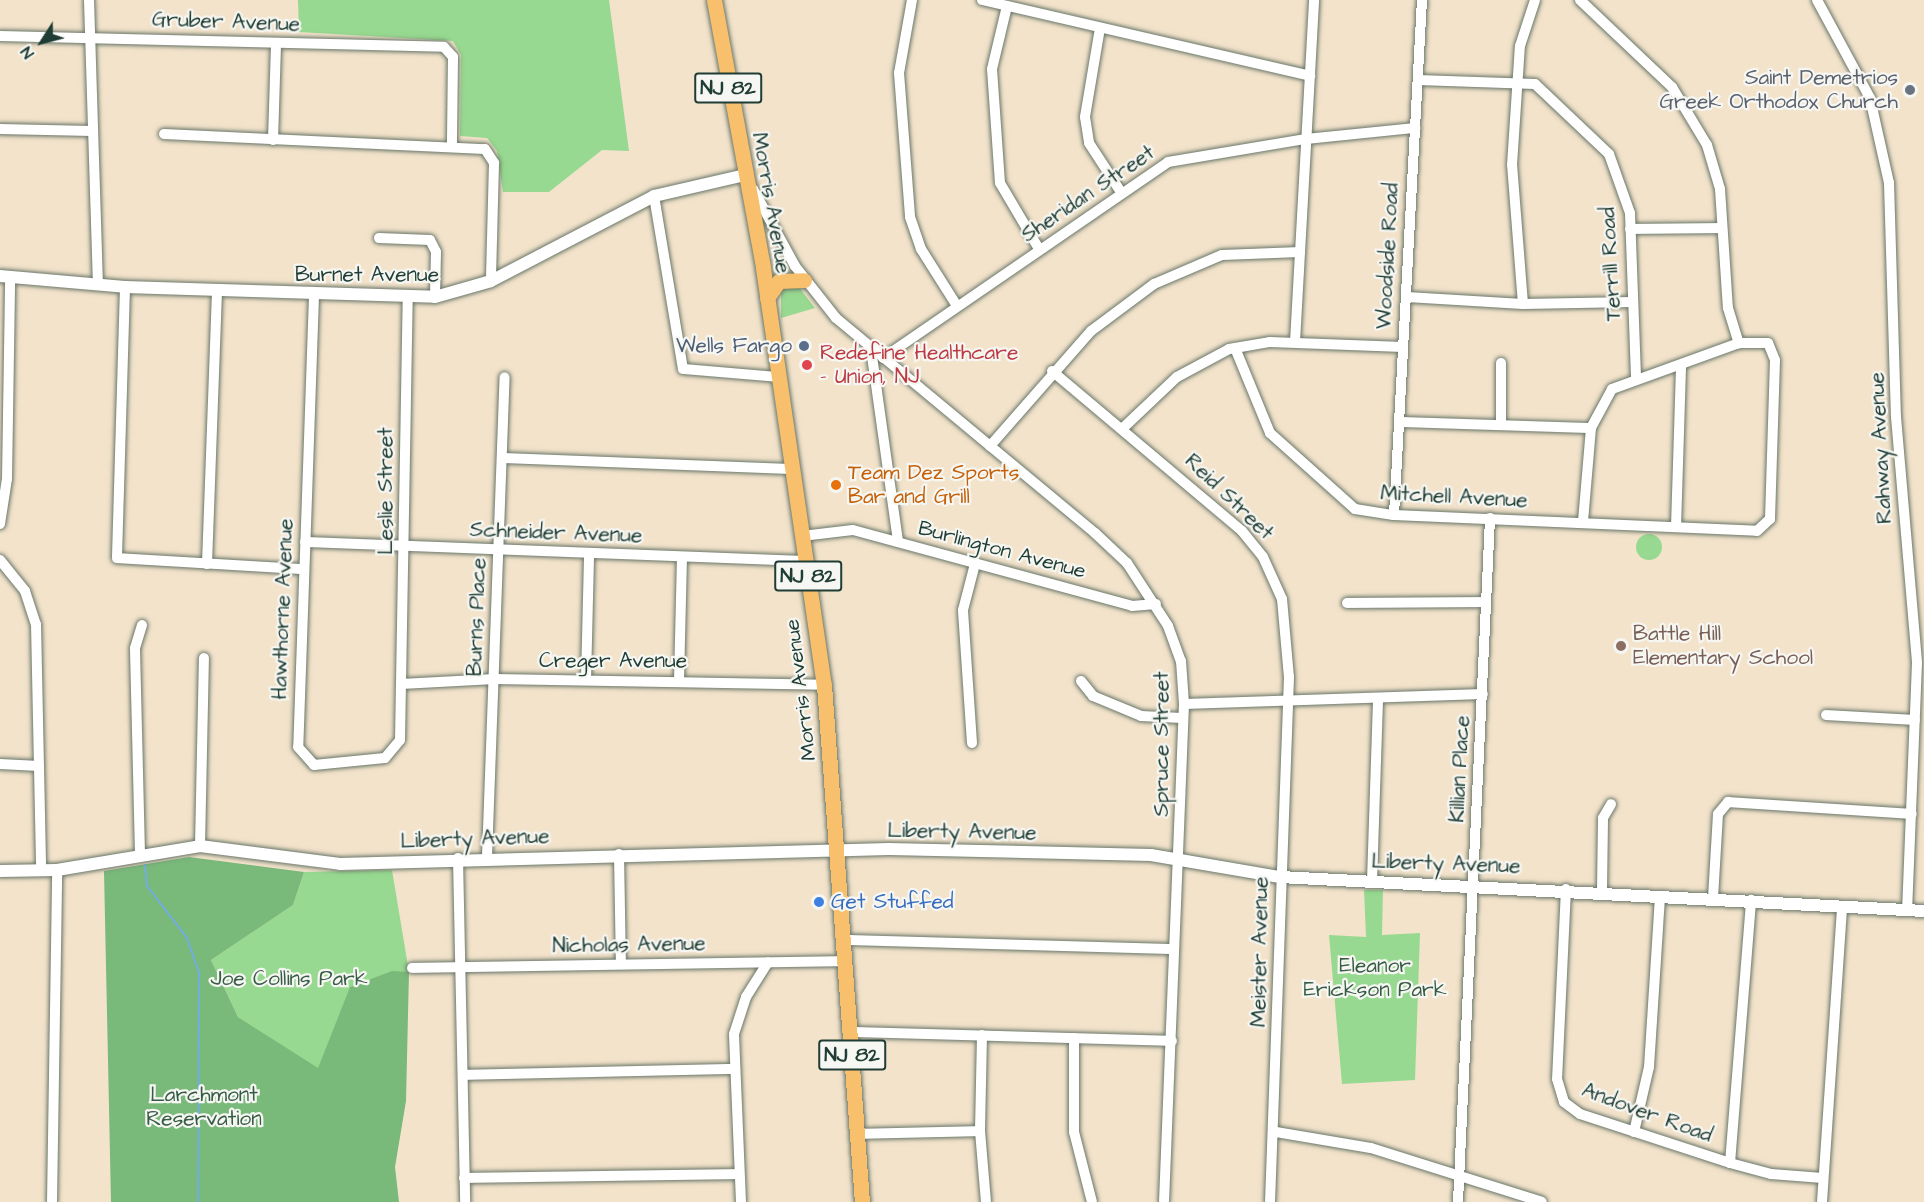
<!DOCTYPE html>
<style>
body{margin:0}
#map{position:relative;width:1924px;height:1202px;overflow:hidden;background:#f3e3cb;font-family:"Architects Daughter",sans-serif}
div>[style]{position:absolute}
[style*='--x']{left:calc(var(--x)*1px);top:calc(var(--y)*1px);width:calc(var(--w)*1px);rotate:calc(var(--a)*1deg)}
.green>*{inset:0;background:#97d990}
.round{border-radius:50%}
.forest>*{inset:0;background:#79b97a}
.stream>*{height:2px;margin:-1px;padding:0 1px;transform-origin:1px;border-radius:1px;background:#73ade3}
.roads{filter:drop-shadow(0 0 2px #697769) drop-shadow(0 0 2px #697769)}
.minor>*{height:10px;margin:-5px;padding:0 5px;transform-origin:5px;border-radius:5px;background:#fff}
.tertiary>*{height:12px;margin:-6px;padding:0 6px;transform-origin:6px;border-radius:6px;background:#fff}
.primary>*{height:15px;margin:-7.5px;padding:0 7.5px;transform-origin:7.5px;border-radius:7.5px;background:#f8bf6c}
.dots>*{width:16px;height:16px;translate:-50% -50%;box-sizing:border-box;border:3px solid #f6f6f2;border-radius:50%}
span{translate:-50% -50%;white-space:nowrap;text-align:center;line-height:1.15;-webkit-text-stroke:4.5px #f6f6f2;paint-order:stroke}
.shield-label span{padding:2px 4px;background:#f6f6f2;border:2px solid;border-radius:4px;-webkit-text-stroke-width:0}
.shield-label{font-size:20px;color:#1f3d34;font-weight:700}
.street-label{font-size:21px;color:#1f3d34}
.worship-label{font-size:21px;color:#5b616d}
.right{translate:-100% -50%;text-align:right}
.service-label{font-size:21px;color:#4e5e75}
.health-label{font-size:21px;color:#be3a42}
.left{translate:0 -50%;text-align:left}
.food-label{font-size:21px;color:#c56008}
.education-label{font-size:21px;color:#785e54}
.shop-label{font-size:21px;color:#366cbe}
.park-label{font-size:21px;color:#375c46}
.north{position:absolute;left:12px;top:12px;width:60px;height:60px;-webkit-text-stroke:4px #f6f6f2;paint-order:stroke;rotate:234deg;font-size:16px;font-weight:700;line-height:24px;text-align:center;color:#1f3d34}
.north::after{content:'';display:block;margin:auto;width:21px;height:27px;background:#1f3d34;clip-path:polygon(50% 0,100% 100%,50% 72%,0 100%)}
</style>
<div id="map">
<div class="green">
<div style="clip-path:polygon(298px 0,609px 0,629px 151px,602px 150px,549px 192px,503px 192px,497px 151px,487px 138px,460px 136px,461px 55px,453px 41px,299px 32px)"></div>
<div style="clip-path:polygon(781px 286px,798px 286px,815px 308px,781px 318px)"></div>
<div class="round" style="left:1636px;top:534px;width:26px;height:26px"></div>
<div style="clip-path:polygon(392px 870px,409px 972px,350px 988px,318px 1069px,238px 1017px,211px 960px,293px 905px,304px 872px)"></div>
<div style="clip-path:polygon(1364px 890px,1383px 890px,1382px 935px,1420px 933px,1415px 1080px,1342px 1084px,1329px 935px,1366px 937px)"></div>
</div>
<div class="forest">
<div style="clip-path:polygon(189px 857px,304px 872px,293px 905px,211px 960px,238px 1017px,318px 1068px,350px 987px,392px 971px,409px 972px,406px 1101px,395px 1167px,399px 1202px,111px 1202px,104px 871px)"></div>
</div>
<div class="stream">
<div style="--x:145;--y:865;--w:21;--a:85"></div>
<div style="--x:147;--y:886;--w:66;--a:52.4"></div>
<div style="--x:187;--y:938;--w:36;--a:71"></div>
<div style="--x:199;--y:972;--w:230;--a:90.2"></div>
</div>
<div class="roads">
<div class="minor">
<div style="--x:89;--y:0;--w:283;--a:88.2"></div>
<div style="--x:912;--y:0;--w:74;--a:100.1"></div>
<div style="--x:899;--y:73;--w:144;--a:85.6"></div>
<div style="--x:910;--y:217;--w:34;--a:71"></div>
<div style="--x:921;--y:249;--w:67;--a:57.7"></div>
<div style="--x:982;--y:0;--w:337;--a:13"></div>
<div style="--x:1580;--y:0;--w:127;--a:43.4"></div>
<div style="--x:1672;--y:87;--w:68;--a:58.9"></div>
<div style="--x:1707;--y:145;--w:46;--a:73.5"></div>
<div style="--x:1720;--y:189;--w:119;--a:86.2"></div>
<div style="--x:1728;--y:308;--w:37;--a:73"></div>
<div style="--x:1817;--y:0;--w:111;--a:61.6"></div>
<div style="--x:1870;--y:98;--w:87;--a:77.4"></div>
<div style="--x:1889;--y:183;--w:234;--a:88.3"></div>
<div style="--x:1896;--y:417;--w:247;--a:85.1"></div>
<div style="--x:1917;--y:663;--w:246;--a:92.3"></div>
<div style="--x:1007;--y:6;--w:65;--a:103.4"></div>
<div style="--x:992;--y:69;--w:114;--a:86"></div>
<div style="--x:1000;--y:183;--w:77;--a:59.4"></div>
<div style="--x:1100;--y:28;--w:90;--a:99.6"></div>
<div style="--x:1085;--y:117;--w:26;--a:81"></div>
<div style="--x:1089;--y:143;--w:59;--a:56.9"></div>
<div style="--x:0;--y:36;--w:444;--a:1.4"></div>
<div style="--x:444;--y:47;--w:13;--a:48"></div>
<div style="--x:453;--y:57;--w:88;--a:90.7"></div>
<div style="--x:1418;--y:80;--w:117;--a:2"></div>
<div style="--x:1535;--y:84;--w:102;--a:43.4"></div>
<div style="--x:1609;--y:154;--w:63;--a:70.4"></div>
<div style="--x:1630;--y:213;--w:166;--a:87.9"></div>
<div style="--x:0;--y:129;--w:92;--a:1.2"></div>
<div style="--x:164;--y:134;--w:321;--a:2.7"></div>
<div style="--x:485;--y:149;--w:17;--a:57"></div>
<div style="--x:494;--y:163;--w:118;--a:91.5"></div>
<div style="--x:273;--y:140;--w:96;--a:-88.2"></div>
<div style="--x:753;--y:189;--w:88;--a:61.4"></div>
<div style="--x:795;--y:266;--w:66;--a:51.7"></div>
<div style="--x:836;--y:318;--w:337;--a:39.7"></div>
<div style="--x:1095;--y:533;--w:44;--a:43.2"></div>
<div style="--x:1127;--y:563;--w:75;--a:56.9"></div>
<div style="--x:1168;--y:626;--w:37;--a:70"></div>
<div style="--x:1181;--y:661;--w:43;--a:86"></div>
<div style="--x:1184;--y:704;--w:498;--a:92.3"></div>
<div style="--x:654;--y:196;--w:175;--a:80.5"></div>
<div style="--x:683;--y:369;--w:95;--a:4.8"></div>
<div style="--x:1630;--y:229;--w:92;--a:-0.6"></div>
<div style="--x:379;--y:238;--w:51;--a:2.2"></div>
<div style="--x:430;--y:240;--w:13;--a:63"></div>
<div style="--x:436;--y:252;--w:45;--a:91.3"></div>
<div style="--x:125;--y:287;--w:271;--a:91.7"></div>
<div style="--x:117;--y:558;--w:187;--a:3.4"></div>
<div style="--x:314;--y:296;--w:451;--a:92"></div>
<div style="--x:298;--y:747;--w:24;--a:48"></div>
<div style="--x:314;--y:765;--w:71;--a:-5.6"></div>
<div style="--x:385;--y:758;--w:23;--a:-50"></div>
<div style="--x:400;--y:740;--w:442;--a:-89"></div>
<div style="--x:1407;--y:297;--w:116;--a:3.5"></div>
<div style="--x:1523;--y:304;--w:109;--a:-1.1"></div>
<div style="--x:1523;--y:304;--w:139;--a:-94.5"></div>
<div style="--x:1512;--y:165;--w:119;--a:-86.2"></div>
<div style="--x:1520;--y:46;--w:48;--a:-71.9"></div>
<div style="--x:1295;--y:342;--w:343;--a:-86.8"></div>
<div style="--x:1235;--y:348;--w:92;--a:67.6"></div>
<div style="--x:1270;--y:433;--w:114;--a:41.8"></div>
<div style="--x:1355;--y:509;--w:39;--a:9"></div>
<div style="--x:1394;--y:515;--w:363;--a:2.5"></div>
<div style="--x:1757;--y:531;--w:18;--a:-43"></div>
<div style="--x:1770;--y:519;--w:159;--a:-88.2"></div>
<div style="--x:1775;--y:360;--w:18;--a:-112"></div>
<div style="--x:1768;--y:343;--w:29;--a:180"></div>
<div style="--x:1739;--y:343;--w:135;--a:160.1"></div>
<div style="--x:1612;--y:389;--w:44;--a:118.3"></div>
<div style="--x:1591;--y:428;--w:94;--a:94.9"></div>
<div style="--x:871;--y:349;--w:195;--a:82"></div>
<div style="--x:883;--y:358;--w:346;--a:-34.5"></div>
<div style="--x:1168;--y:162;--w:140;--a:-9.5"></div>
<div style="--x:1306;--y:139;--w:110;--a:-5.8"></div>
<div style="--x:1501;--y:363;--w:60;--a:90"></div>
<div style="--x:1052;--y:371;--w:248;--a:40.1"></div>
<div style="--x:1242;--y:531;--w:33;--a:51"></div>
<div style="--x:1263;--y:557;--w:46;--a:65.7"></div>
<div style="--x:1282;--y:599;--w:78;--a:84.9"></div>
<div style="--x:1289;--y:677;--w:525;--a:92.07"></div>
<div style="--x:1399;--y:422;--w:192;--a:1.8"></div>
<div style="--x:1123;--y:428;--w:74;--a:-43.4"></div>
<div style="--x:1177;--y:377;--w:59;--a:-28.3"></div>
<div style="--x:1229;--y:349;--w:42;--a:-9.7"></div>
<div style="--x:1270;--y:342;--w:133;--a:2.2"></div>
<div style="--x:990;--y:446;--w:153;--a:-48.7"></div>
<div style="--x:1091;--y:331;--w:79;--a:-36.7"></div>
<div style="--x:1154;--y:284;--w:74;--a:-23.1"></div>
<div style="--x:1222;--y:255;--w:78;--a:-2.2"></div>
<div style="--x:502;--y:458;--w:290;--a:2.2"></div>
<div style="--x:1394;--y:515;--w:516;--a:-86.89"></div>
<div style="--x:0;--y:524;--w:46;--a:-81.2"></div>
<div style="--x:7;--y:479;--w:202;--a:-89.1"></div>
<div style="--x:1676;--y:527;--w:161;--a:-88.2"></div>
<div style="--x:802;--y:536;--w:51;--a:-6.7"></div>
<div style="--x:853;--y:530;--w:289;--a:15.2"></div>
<div style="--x:1132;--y:606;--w:24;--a:-5"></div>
<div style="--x:305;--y:542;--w:501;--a:2.17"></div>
<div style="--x:0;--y:560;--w:40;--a:51"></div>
<div style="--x:25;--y:591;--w:35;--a:72"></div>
<div style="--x:36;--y:624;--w:247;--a:88.8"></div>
<div style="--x:207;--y:564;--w:274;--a:-87.9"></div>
<div style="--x:1347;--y:603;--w:139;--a:-0.4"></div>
<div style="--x:586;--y:680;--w:127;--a:-88.6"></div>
<div style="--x:679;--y:680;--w:123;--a:-88.6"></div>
<div style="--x:1081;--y:681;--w:19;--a:51"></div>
<div style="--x:1093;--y:696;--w:52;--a:22.6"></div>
<div style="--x:1141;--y:716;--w:41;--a:2.8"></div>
<div style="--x:401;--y:684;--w:94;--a:-3"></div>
<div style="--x:495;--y:679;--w:329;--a:1"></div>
<div style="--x:1184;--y:704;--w:299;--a:-1.9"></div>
<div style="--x:1826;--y:715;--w:89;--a:3.2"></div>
<div style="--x:972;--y:743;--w:133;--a:-93.9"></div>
<div style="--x:963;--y:610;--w:48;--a:-75.4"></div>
<div style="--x:0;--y:764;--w:39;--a:3"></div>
<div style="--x:200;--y:846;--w:188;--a:-88.8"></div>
<div style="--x:140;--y:854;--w:206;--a:-91.4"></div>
<div style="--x:135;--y:648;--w:24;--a:-73"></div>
<div style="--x:619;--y:854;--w:110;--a:89"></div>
<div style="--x:487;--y:857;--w:480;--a:-87.9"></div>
<div style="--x:458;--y:858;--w:344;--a:88.8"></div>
<div style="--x:1372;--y:881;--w:183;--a:-88.1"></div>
<div style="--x:1566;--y:889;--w:190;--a:92.7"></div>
<div style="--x:1557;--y:1079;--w:24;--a:73"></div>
<div style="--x:1564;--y:1102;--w:20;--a:37"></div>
<div style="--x:1580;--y:1114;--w:158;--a:18.1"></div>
<div style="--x:1730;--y:1163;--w:42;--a:15"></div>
<div style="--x:1771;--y:1174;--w:52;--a:4.4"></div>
<div style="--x:1602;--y:891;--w:73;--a:-89.2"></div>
<div style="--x:1603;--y:818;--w:16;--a:-60"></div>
<div style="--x:1713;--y:898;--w:84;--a:-86.6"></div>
<div style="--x:1718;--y:814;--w:16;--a:-50"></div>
<div style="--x:1728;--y:802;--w:184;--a:3.7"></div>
<div style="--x:845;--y:940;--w:329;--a:1.6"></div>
<div style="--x:412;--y:968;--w:435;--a:-0.9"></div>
<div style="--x:851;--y:1032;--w:321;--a:1.6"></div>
<div style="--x:982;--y:1035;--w:96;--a:91.2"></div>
<div style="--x:980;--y:1131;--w:71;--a:85.2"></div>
<div style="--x:1074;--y:1038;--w:94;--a:90"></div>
<div style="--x:1074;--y:1132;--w:72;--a:75.6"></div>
<div style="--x:463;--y:1075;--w:271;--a:-1.3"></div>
<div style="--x:1276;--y:1132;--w:96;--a:9.6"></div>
<div style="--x:1371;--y:1148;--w:179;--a:17.5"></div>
<div style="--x:1634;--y:1132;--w:67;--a:-77"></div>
<div style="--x:1649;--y:1067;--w:171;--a:-86.3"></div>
<div style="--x:858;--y:1134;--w:122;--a:-1.4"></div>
<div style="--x:1730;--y:1163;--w:264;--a:-85.4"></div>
<div style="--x:464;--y:1178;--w:275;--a:-0.8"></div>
<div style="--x:52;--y:1202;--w:332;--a:-89.1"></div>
<div style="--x:741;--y:1202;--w:168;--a:-92.4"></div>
<div style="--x:734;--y:1034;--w:39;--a:-72"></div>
<div style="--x:746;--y:997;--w:41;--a:-57.8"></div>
<div style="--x:1458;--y:1202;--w:685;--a:-87.32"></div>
<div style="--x:1822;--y:1202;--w:296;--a:-86.1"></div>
</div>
<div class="tertiary">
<div style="--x:0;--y:276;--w:125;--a:5"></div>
<div style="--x:125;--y:287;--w:310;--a:1.8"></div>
<div style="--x:435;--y:297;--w:58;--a:-15.9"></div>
<div style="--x:491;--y:281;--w:184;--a:-27.5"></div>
<div style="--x:654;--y:196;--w:93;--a:-13"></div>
<div style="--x:0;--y:871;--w:57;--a:-1"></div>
<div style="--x:57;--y:870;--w:145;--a:-9.5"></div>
<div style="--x:200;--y:846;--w:141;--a:7.3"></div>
<div style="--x:340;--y:864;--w:549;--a:-1.57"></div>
<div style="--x:889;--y:849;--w:262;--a:1.3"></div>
<div style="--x:1151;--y:855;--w:131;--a:9.7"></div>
<div style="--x:1280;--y:877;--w:645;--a:3.02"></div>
</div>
<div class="primary">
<div style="--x:714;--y:0;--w:272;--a:79.6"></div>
<div style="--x:763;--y:268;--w:421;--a:81.7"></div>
<div style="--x:824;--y:685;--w:518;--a:85.8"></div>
<div style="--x:767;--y:298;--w:21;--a:-55"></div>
<div style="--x:779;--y:281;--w:25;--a:-2"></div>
</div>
</div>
<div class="dots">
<div style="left:1910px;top:90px;background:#6b7280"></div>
<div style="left:804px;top:346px;background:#5c6f8a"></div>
<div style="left:807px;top:365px;background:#e0444e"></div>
<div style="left:836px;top:485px;background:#e8710a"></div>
<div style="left:1621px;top:646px;background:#8d6e63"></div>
<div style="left:819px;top:902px;background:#3f7fe0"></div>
</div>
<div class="shield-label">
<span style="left:728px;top:88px">NJ 82</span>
<span style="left:808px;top:576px">NJ 82</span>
<span style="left:852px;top:1055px">NJ 82</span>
</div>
<div class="street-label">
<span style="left:226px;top:22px;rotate:2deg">Gruber Avenue</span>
<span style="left:1088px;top:194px;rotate:-34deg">Sheridan Street</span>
<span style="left:771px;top:203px;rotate:80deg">Morris Avenue</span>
<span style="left:1388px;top:256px;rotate:-87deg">Woodside Road</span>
<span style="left:1611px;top:264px;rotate:-93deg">Terrill Road</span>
<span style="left:367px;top:275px">Burnet Avenue</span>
<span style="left:1881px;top:448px;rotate:-93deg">Rahway Avenue</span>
<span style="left:386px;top:491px;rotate:-90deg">Leslie Street</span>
<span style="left:1229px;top:497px;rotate:44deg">Reid Street</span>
<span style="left:1454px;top:497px;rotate:3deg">Mitchell Avenue</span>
<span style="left:556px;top:533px;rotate:2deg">Schneider Avenue</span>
<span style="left:1002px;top:550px;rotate:15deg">Burlington Avenue</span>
<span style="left:283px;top:609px;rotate:-88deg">Hawthorne Avenue</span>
<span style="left:477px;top:617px;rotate:-88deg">Burns Place</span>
<span style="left:613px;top:661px">Creger Avenue</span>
<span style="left:801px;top:690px;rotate:-97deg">Morris Avenue</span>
<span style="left:1162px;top:744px;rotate:-90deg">Spruce Street</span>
<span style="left:1460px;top:769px;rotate:-87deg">Killian Place</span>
<span style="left:962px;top:832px;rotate:1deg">Liberty Avenue</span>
<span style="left:475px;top:839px;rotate:-2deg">Liberty Avenue</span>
<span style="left:1446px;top:864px;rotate:2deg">Liberty Avenue</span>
<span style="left:629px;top:945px;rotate:-1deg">Nicholas Avenue</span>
<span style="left:1260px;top:952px;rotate:-89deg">Meister Avenue</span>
<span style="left:1647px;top:1113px;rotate:20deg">Andover Road</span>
</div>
<div class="worship-label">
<span class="right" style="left:1898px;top:90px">Saint Demetrios<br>Greek Orthodox Church</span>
</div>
<div class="service-label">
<span class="right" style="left:792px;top:346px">Wells Fargo</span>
</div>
<div class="health-label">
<span class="left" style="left:820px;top:365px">Redefine Healthcare<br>- Union, NJ</span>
</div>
<div class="food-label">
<span class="left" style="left:848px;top:485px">Team Dez Sports<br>Bar and Grill</span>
</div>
<div class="education-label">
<span class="left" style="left:1633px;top:646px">Battle Hill<br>Elementary School</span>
</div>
<div class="shop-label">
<span class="left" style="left:831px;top:902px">Get Stuffed</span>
</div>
<div class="park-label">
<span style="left:1375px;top:978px">Eleanor<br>Erickson Park</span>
<span style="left:289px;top:979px">Joe Collins Park</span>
<span style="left:204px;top:1107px">Larchmont<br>Reservation</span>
</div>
<div class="north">N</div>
</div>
